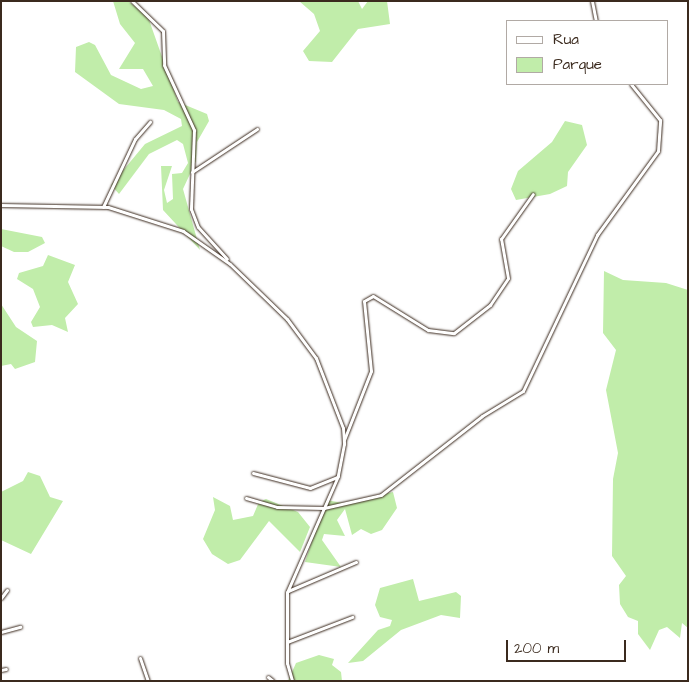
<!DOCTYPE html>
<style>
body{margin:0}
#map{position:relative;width:689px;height:682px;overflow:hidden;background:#fff;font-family:"Architects Daughter",sans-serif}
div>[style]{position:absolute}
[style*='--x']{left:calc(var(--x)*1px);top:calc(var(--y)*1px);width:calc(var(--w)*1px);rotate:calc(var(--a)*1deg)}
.green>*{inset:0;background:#c1edaa}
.roads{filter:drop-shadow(0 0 1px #3b2a1e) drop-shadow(0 0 1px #3b2a1e)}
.minor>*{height:3px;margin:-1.5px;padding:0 1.5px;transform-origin:1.5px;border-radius:1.5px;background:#fff}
span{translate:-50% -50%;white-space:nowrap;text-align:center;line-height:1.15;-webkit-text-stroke:5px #fff;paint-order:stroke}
.frame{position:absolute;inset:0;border:2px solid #3b2a1e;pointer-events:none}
.legend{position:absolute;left:506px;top:20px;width:162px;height:65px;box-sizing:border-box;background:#fff;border:1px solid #b1aaa5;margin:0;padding:6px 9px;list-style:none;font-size:15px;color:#3b2a1e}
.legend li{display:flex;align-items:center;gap:10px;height:25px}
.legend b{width:25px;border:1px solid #b1aaa5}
.scale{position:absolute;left:506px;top:640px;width:120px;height:22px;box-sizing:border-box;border:2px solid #3b2a1e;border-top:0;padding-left:6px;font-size:15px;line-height:18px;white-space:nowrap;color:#3b2a1e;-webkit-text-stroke:4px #fff;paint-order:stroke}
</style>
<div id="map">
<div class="green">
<div style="clip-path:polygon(113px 1px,128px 1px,148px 17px,178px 102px,207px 114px,209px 121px,197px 142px,196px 161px,183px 189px,200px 250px,163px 210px,161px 166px,172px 166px,164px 190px,167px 203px,173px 199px,172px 174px,182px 173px,188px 163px,183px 144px,177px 140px,149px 154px,119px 194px,111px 185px,145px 144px,182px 126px,181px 119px,164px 110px,119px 104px,75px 72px,76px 47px,89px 42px,95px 45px,111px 75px,141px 89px,153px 86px,143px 69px,119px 69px,135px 43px,120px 24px)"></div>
<div style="clip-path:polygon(299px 1px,358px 1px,362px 9px,368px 1px,387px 1px,390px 24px,358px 29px,332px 62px,309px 61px,303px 51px,320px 31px,314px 14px)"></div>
<div style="clip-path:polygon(565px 121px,582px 125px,587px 145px,568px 172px,567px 186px,550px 194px,516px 200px,511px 189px,518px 171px,552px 142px)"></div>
<div style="clip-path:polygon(1px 229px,42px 237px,45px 243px,28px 252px,14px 252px,1px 246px)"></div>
<div style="clip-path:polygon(48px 255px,75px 265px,68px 282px,78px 304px,65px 318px,68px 332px,52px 325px,33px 327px,31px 322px,40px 307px,33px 289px,17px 279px,19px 273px,43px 266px)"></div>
<div style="clip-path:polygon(604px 271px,623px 280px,666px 283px,688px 290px,688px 628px,682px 623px,680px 638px,667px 627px,659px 630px,650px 650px,638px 634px,638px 621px,628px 617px,620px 604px,619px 585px,626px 576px,612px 556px,613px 479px,618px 453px,606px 390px,616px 350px,603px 333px)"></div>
<div style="clip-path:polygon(1px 304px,16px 327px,37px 341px,35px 362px,15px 369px,11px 364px,1px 366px)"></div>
<div style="clip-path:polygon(28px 472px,40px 476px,50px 497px,63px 501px,31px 554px,1px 540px,1px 492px,23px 481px)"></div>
<div style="clip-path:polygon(393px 492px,397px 508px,382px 530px,371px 534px,361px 529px,352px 535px,345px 509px,337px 520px,345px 536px,324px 534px,322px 540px,341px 567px,305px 562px,326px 500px,343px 503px)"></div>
<div style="clip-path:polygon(213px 497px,230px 506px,233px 520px,253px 516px,259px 502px,266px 499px,298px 512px,310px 527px,300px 552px,269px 521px,240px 560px,228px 564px,212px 554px,203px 539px,215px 510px)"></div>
<div style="clip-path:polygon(413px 579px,419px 601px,456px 592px,461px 596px,460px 618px,441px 615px,401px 630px,363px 661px,348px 663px,378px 630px,390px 626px,392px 620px,380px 617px,375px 605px,380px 588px)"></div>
<div style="clip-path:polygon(319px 655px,334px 659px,332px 665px,341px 672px,342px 681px,288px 681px,296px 663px)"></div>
</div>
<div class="roads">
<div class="minor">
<div style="--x:132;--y:1;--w:43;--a:44.1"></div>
<div style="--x:163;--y:31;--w:34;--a:88"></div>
<div style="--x:164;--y:65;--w:72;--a:65.2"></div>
<div style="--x:194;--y:130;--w:79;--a:92.2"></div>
<div style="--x:191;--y:209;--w:19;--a:69"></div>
<div style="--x:198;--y:227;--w:43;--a:47.8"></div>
<div style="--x:592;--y:1;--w:20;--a:79"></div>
<div style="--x:192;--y:172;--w:78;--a:-33.5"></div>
<div style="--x:1;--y:205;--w:107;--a:1.1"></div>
<div style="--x:108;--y:207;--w:79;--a:17.7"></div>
<div style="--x:183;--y:231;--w:57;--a:35.1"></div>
<div style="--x:230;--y:264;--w:79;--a:44"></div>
<div style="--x:287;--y:319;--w:49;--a:53.4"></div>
<div style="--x:316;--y:358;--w:75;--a:68.9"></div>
<div style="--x:343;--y:428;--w:16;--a:86"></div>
<div style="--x:344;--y:444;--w:33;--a:101"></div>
<div style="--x:338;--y:476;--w:127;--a:113.7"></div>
<div style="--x:287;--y:592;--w:71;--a:90"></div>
<div style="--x:287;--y:663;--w:19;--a:74"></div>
<div style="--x:103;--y:207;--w:75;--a:-64.8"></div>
<div style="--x:135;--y:139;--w:23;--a:-49"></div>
<div style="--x:344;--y:440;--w:74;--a:-68.6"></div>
<div style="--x:371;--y:371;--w:70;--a:-95.7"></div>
<div style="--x:364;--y:301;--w:10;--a:-29"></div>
<div style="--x:373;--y:296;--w:65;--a:31.7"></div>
<div style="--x:428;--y:330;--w:26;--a:7"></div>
<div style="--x:454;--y:333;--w:46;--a:-37.9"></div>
<div style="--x:490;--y:305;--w:32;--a:-56"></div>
<div style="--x:508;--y:278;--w:40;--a:-100"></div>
<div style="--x:501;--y:239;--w:55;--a:-54.6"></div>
<div style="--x:253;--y:473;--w:59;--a:14.7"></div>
<div style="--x:310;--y:488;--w:29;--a:-22"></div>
<div style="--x:246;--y:498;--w:32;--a:16"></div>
<div style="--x:277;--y:507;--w:47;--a:1.2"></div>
<div style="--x:324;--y:508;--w:58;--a:-12.8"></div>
<div style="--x:381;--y:495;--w:128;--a:-38"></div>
<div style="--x:482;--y:416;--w:48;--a:-31.4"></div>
<div style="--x:523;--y:391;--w:173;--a:-64.6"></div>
<div style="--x:597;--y:235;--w:104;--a:-54"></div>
<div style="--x:658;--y:151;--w:31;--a:-86"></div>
<div style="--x:660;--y:120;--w:46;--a:-128.9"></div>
<div style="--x:288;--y:591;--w:74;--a:-23.1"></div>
<div style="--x:1;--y:598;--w:10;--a:-53"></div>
<div style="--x:1;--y:632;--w:20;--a:-15"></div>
<div style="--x:287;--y:642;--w:70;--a:-21"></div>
<div style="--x:140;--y:658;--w:24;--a:71"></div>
<div style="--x:1;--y:670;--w:5;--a:-11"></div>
<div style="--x:268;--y:677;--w:6;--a:39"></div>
</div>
</div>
<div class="frame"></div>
<ul class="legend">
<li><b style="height:6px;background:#fff"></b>Rua</li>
<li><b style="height:14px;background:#c1edaa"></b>Parque</li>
</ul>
<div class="scale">200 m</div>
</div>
